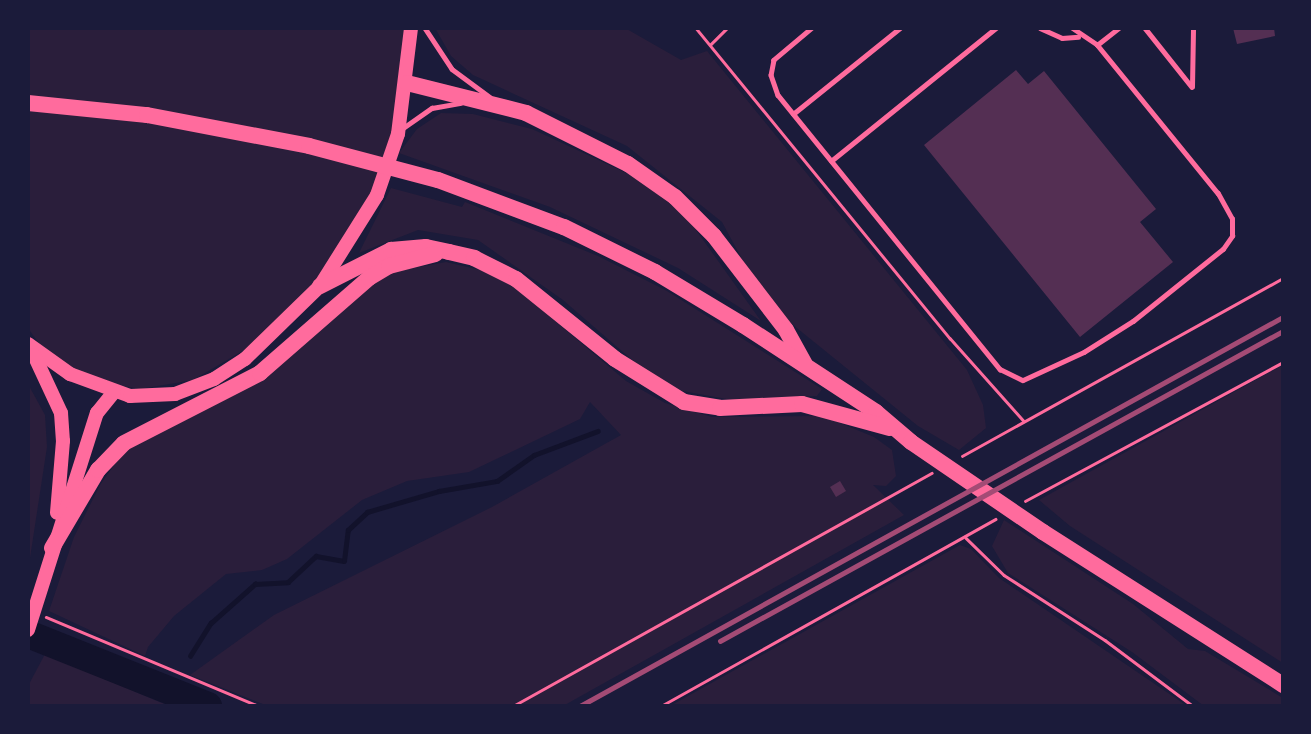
<!DOCTYPE html>
<style>
body{margin:0}
#map{position:relative;width:1311px;height:734px;overflow:hidden;background:#1b1b3a;font-family:Jost,sans-serif}
div>[style]{position:absolute}
[style*='--x']{left:calc(var(--x)*1px);top:calc(var(--y)*1px);width:calc(var(--w)*1px);rotate:calc(var(--a)*1deg)}
.green>*{inset:0;background:#2a1e3b}
.stream>*{height:4.5px;margin:-2.25px;padding:0 2.25px;transform-origin:2.25px;border-radius:2.25px;background:#12122b}
.river>*{height:28px;margin:-14px;padding:0 14px;transform-origin:14px;border-radius:14px;background:#12122b}
.building>*{inset:0;background:#542f53}
.path>*{height:2.5px;margin:-1.25px;padding:0 1.25px;transform-origin:1.25px;border-radius:1.25px;background:#ff6b9d}
.service>*{height:4.5px;margin:-2.25px;padding:0 2.25px;transform-origin:2.25px;border-radius:2.25px;background:#ff6b9d}
.primary>*{height:14px;margin:-7px;padding:0 7px;transform-origin:7px;border-radius:7px;background:#ff6b9d}
.trunk>*{height:16px;margin:-8px;padding:0 8px;transform-origin:8px;border-radius:8px;background:#ff6b9d}
.rail>*{height:4.5px;margin:-2.25px;padding:0 2.25px;transform-origin:2.25px;border-radius:2.25px;background:#a44b75}
span{translate:-50% -50%;white-space:nowrap;text-align:center;line-height:1.15;-webkit-text-stroke:5px #1b1b3a;paint-order:stroke}
.frame{position:absolute;inset:0;border:30px solid #1b1b3a;pointer-events:none}
</style>
<div id="map">
<div class="green">
<div style="clip-path:polygon(28px 28px,404px 28px,392px 131px,371px 193px,319px 279px,246px 349px,193px 380px,140px 389px,94px 381px,45px 352px,28px 328px)"></div>
<div style="clip-path:polygon(435px 28px,625px 28px,681px 60px,707px 51px,967px 370px,983px 405px,986px 428px,959px 450px,918px 426px,782px 316px,749px 272px,722px 222px,627px 146px,473px 75px,451px 56px)"></div>
<div style="clip-path:polygon(441px 113px,473px 114px,532px 129px,635px 177px,686px 216px,761px 321px,678px 268px,550px 207px,399px 153px,417px 129px)"></div>
<div style="clip-path:polygon(391px 188px,462px 207px,465px 202px,598px 256px,667px 291px,822px 389px,817px 396px,732px 400px,677px 390px,653px 378px,563px 300px,478px 240px,418px 230px,359px 253px)"></div>
<div style="clip-path:polygon(446px 262px,489px 272px,510px 283px,626px 381px,665px 403px,712px 417px,823px 416px,874px 437px,892px 450px,896px 476px,886px 486px,873px 485px,904px 515px,563px 706px,268px 706px,190px 675px,274px 615px,492px 507px,621px 435px,590px 402px,580px 419px,469px 472px,407px 481px,362px 500px,287px 559px,262px 570px,226px 574px,174px 616px,148px 647px,145px 656px,49px 611px,74px 537px,100px 485px,122px 454px,163px 426px,258px 381px,369px 286px,392px 272px)"></div>
<div style="clip-path:polygon(1283px 365px,1283px 663px,1070px 526px,1039px 500px)"></div>
<div style="clip-path:polygon(28px 384px,45px 415px,47px 447px,28px 571px)"></div>
<div style="clip-path:polygon(1004px 520px,1133px 604px,1188px 649px,1205px 651px,1283px 698px,1283px 706px,1204px 706px,1132px 652px,1008px 573px,992px 546px)"></div>
<div style="clip-path:polygon(960px 545px,971px 549px,999px 578px,1187px 706px,670px 706px)"></div>
<div style="clip-path:polygon(45px 654px,169px 706px,28px 706px,28px 686px)"></div>
</div>
<div class="stream">
<div style="--x:190;--y:656;--w:39;--a:-58"></div>
<div style="--x:211;--y:623;--w:59;--a:-41.6"></div>
<div style="--x:255;--y:584;--w:33;--a:-3"></div>
<div style="--x:288;--y:582;--w:38;--a:-43"></div>
<div style="--x:316;--y:556;--w:28;--a:10"></div>
<div style="--x:344;--y:561;--w:31;--a:-83"></div>
<div style="--x:348;--y:530;--w:26;--a:-43"></div>
<div style="--x:367;--y:512;--w:75;--a:-16.3"></div>
<div style="--x:439;--y:491;--w:59;--a:-9.8"></div>
<div style="--x:497;--y:481;--w:45;--a:-35.1"></div>
<div style="--x:534;--y:455;--w:68;--a:-20.6"></div>
</div>
<div class="river">
<div style="--x:28;--y:634;--w:194;--a:21.8"></div>
</div>
<div class="building">
<div style="clip-path:polygon(1233px 28px,1274px 28px,1275px 36px,1237px 44px)"></div>
<div style="clip-path:polygon(1016px 70px,1028px 84px,1044px 71px,1156px 209px,1140px 222px,1173px 262px,1080px 337px,924px 145px)"></div>
<div style="clip-path:polygon(840px 481px,846px 491px,836px 497px,830px 487px)"></div>
</div>
<div class="path">
<div style="--x:696;--y:28;--w:401;--a:50.7"></div>
<div style="--x:950;--y:338;--w:111;--a:48.3"></div>
<div style="--x:710;--y:45;--w:24;--a:-45"></div>
<div style="--x:962;--y:456;--w:367;--a:-29"></div>
<div style="--x:1025;--y:501;--w:293;--a:-28.3"></div>
<div style="--x:966;--y:538;--w:53;--a:44.2"></div>
<div style="--x:1004;--y:575;--w:120;--a:32.8"></div>
<div style="--x:1105;--y:640;--w:110;--a:36.9"></div>
<div style="--x:46;--y:617;--w:231;--a:22.7"></div>
<div style="--x:513;--y:706;--w:479;--a:-29.1"></div>
<div style="--x:661;--y:706;--w:383;--a:-29.2"></div>
</div>
<div class="service">
<div style="--x:425;--y:28;--w:49;--a:56.6"></div>
<div style="--x:452;--y:69;--w:47;--a:36.4"></div>
<div style="--x:812;--y:28;--w:50;--a:139.9"></div>
<div style="--x:774;--y:60;--w:15;--a:101"></div>
<div style="--x:771;--y:75;--w:21;--a:71"></div>
<div style="--x:778;--y:95;--w:353;--a:51"></div>
<div style="--x:1000;--y:369;--w:25;--a:26"></div>
<div style="--x:1023;--y:380;--w:67;--a:-24.7"></div>
<div style="--x:1084;--y:352;--w:58;--a:-32.3"></div>
<div style="--x:1133;--y:321;--w:115;--a:-38.7"></div>
<div style="--x:1223;--y:249;--w:16;--a:-55"></div>
<div style="--x:1232;--y:236;--w:17;--a:-90"></div>
<div style="--x:1232;--y:219;--w:29;--a:-119"></div>
<div style="--x:1218;--y:194;--w:192;--a:-129.1"></div>
<div style="--x:1097;--y:45;--w:30;--a:-146"></div>
<div style="--x:1040;--y:28;--w:24;--a:24"></div>
<div style="--x:1062;--y:38;--w:16;--a:-4"></div>
<div style="--x:1145;--y:28;--w:75;--a:51.5"></div>
<div style="--x:1192;--y:87;--w:59;--a:-89"></div>
<div style="--x:1097;--y:45;--w:28;--a:-38"></div>
<div style="--x:793;--y:114;--w:137;--a:-38.8"></div>
<div style="--x:403;--y:128;--w:35;--a:-35"></div>
<div style="--x:432;--y:108;--w:29;--a:-10"></div>
<div style="--x:831;--y:161;--w:212;--a:-38.9"></div>
</div>
<div class="primary">
<div style="--x:28;--y:344;--w:52;--a:35.5"></div>
<div style="--x:70;--y:374;--w:64;--a:20.1"></div>
<div style="--x:130;--y:396;--w:45;--a:-2.5"></div>
<div style="--x:175;--y:394;--w:42;--a:-21"></div>
<div style="--x:214;--y:379;--w:37;--a:-33"></div>
<div style="--x:245;--y:359;--w:105;--a:-44.2"></div>
<div style="--x:320;--y:286;--w:107;--a:-57.9"></div>
<div style="--x:377;--y:195;--w:65;--a:-71"></div>
<div style="--x:398;--y:134;--w:107;--a:-83"></div>
<div style="--x:34;--y:355;--w:64;--a:65"></div>
<div style="--x:61;--y:413;--w:28;--a:86"></div>
<div style="--x:63;--y:441;--w:72;--a:94.8"></div>
<div style="--x:28;--y:630;--w:228;--a:-72.4"></div>
<div style="--x:97;--y:413;--w:27;--a:-51"></div>
</div>
<div class="trunk">
<div style="--x:407;--y:83;--w:123;--a:14.1"></div>
<div style="--x:526;--y:113;--w:114;--a:26.6"></div>
<div style="--x:628;--y:164;--w:57;--a:35.1"></div>
<div style="--x:675;--y:197;--w:55;--a:45"></div>
<div style="--x:714;--y:236;--w:118;--a:52.5"></div>
<div style="--x:786;--y:330;--w:39;--a:61"></div>
<div style="--x:28;--y:103;--w:120;--a:5.8"></div>
<div style="--x:147;--y:115;--w:165;--a:10.8"></div>
<div style="--x:309;--y:146;--w:133;--a:14.8"></div>
<div style="--x:438;--y:180;--w:134;--a:20.5"></div>
<div style="--x:564;--y:227;--w:102;--a:26.3"></div>
<div style="--x:655;--y:272;--w:103;--a:31.1"></div>
<div style="--x:743;--y:325;--w:159;--a:33.2"></div>
<div style="--x:876;--y:412;--w:46;--a:40.6"></div>
<div style="--x:911;--y:442;--w:160;--a:34.3"></div>
<div style="--x:1043;--y:532;--w:285;--a:32.5"></div>
<div style="--x:320;--y:286;--w:80;--a:-26.9"></div>
<div style="--x:391;--y:250;--w:35;--a:-5"></div>
<div style="--x:426;--y:247;--w:24;--a:12"></div>
<div style="--x:449;--y:252;--w:26;--a:13"></div>
<div style="--x:474;--y:258;--w:47;--a:26.6"></div>
<div style="--x:516;--y:279;--w:127;--a:38.9"></div>
<div style="--x:615;--y:359;--w:81;--a:31.9"></div>
<div style="--x:684;--y:402;--w:36;--a:9"></div>
<div style="--x:720;--y:408;--w:82;--a:-2.8"></div>
<div style="--x:802;--y:404;--w:91;--a:15.3"></div>
<div style="--x:52;--y:548;--w:91;--a:-59.5"></div>
<div style="--x:98;--y:470;--w:37;--a:-46"></div>
<div style="--x:124;--y:443;--w:153;--a:-27.2"></div>
<div style="--x:260;--y:373;--w:145;--a:-41.1"></div>
<div style="--x:369;--y:278;--w:23;--a:-31"></div>
<div style="--x:389;--y:266;--w:48;--a:-14.6"></div>
</div>
<div class="rail">
<div style="--x:720;--y:641;--w:643;--a:-28.84"></div>
<div style="--x:580;--y:706;--w:803;--a:-28.96"></div>
</div>
<div class="frame"></div>
</div>
